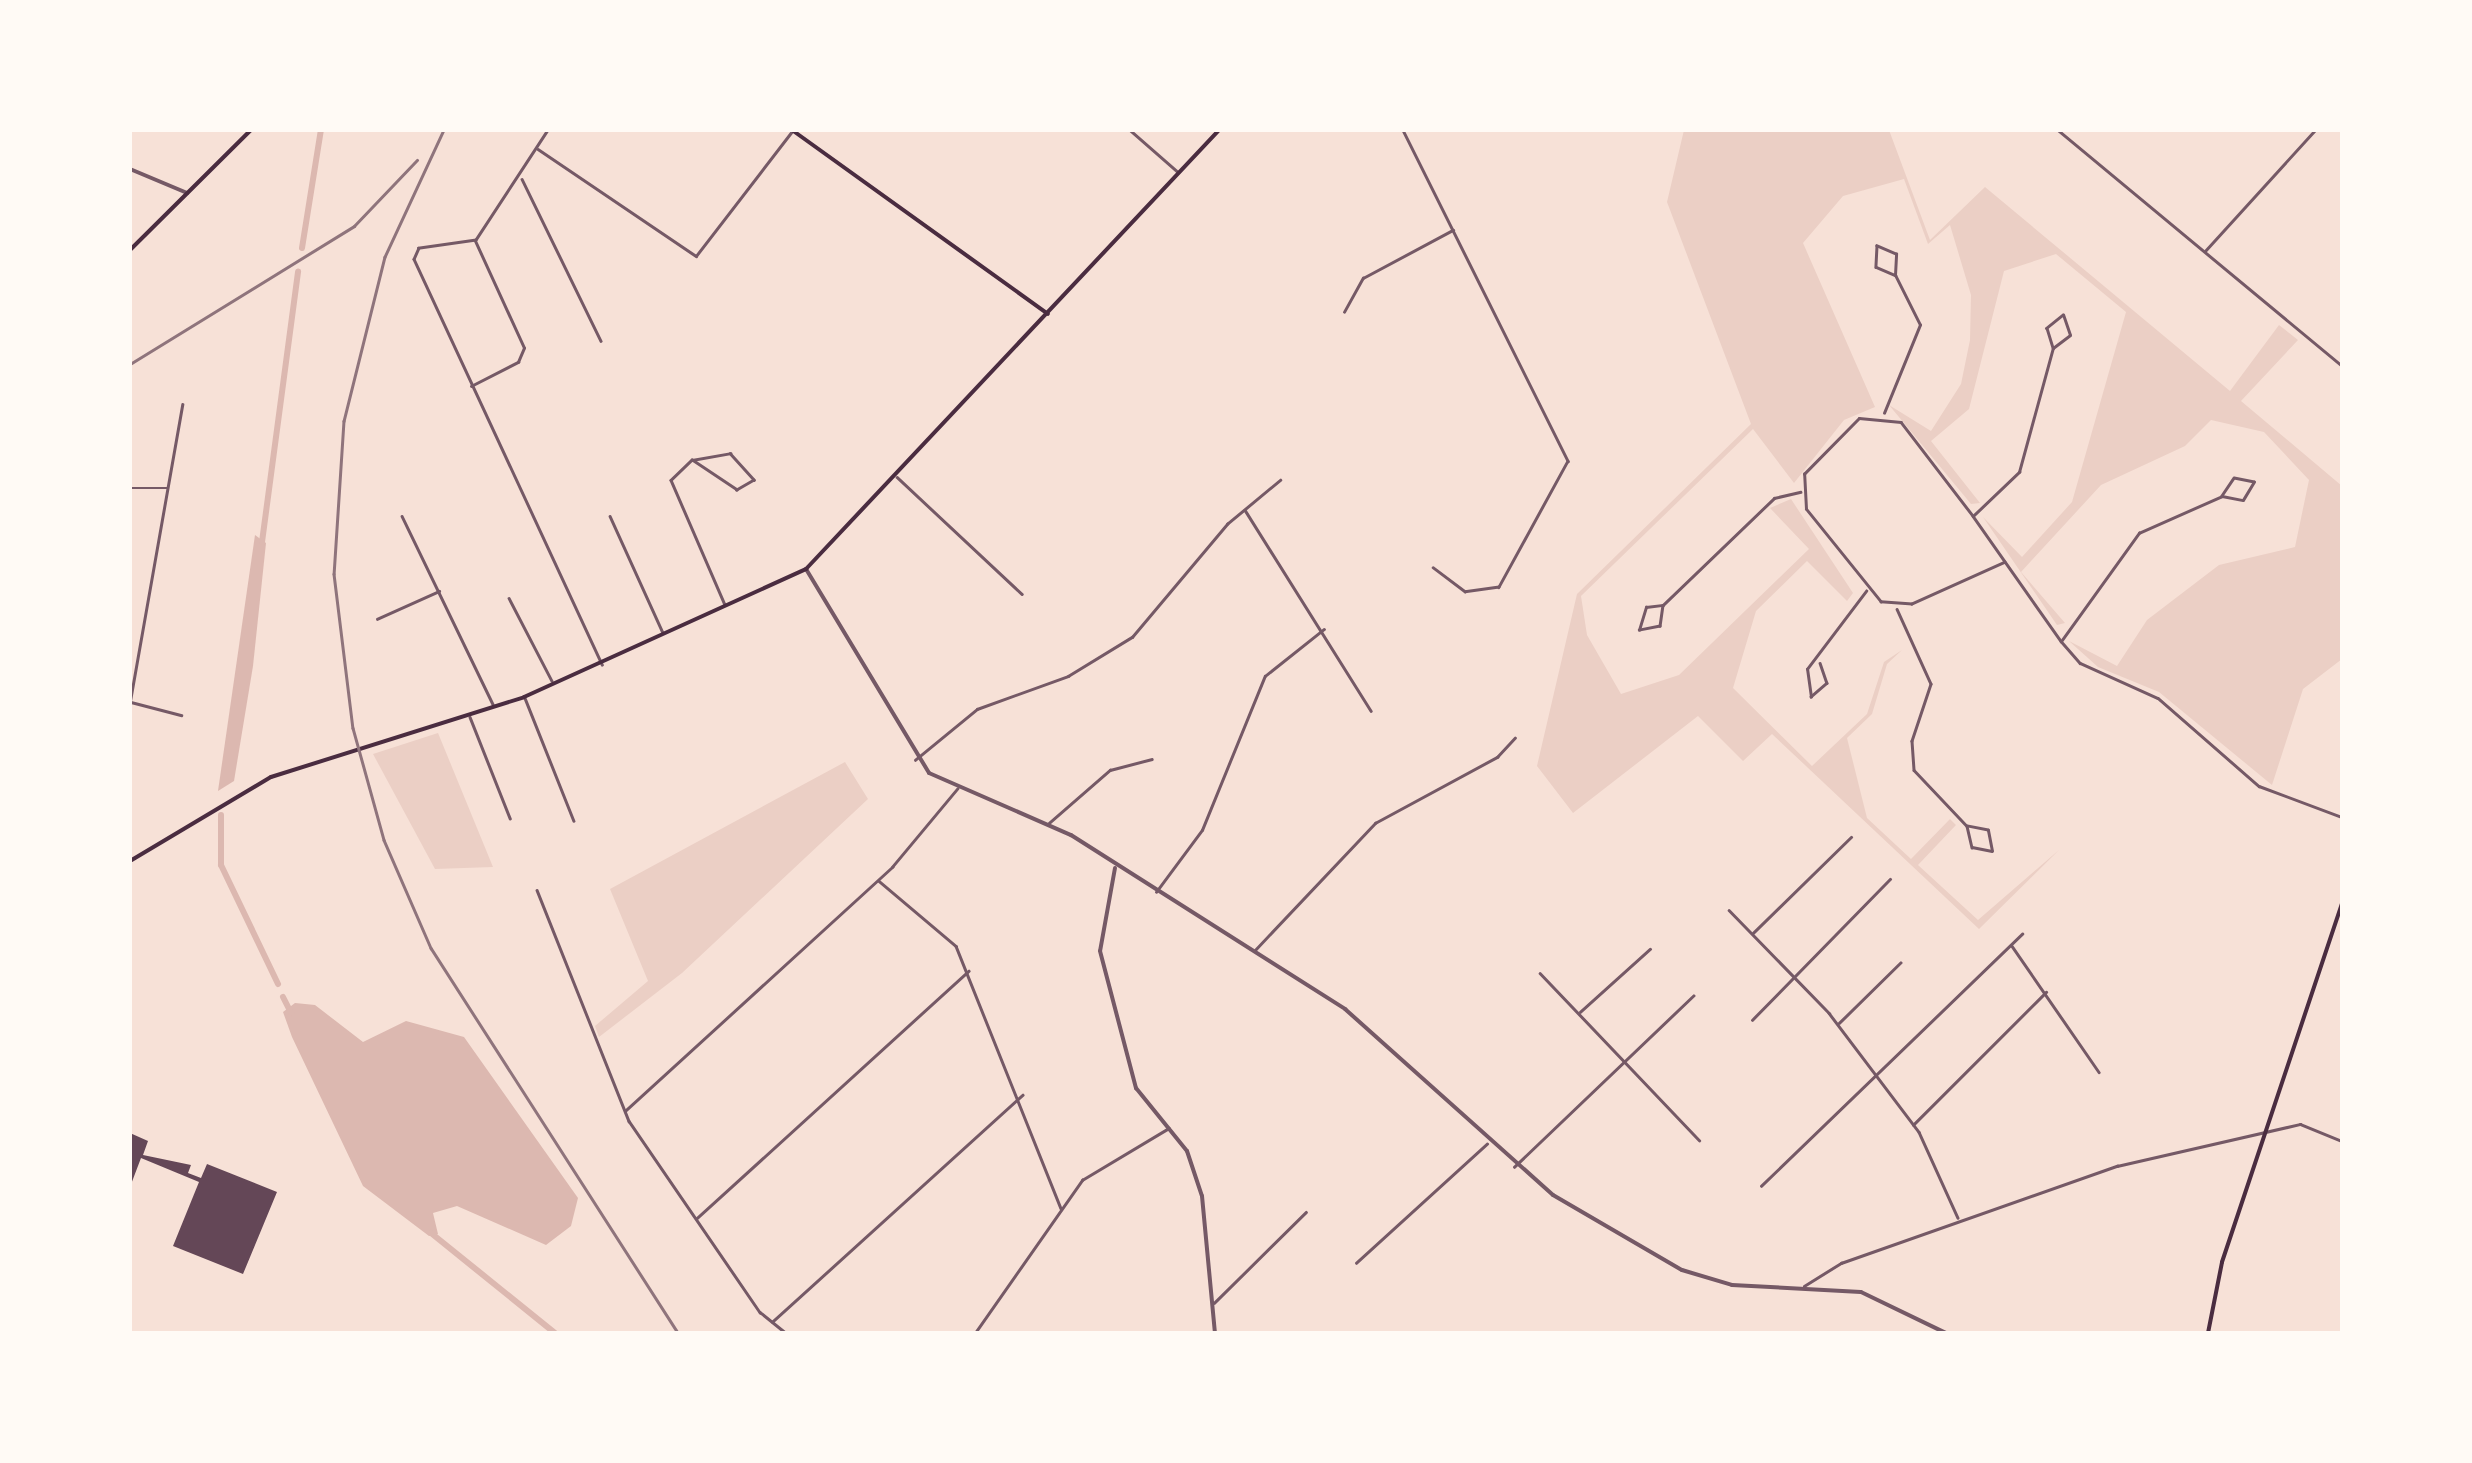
<!DOCTYPE html>
<style>
body{margin:0}
#map{position:relative;width:2472px;height:1463px;overflow:hidden;background:#f7e1d7;font-family:"Source Sans 3",sans-serif}
div>[style]{position:absolute}
[style*='--x']{left:calc(var(--x)*1px);top:calc(var(--y)*1px);width:calc(var(--w)*1px);rotate:calc(var(--a)*1deg)}
.green>*{inset:0;background:#ebcfc5}
.water>*{inset:0;background:#dcb8b0}
.canal>*{height:6px;margin:-3px;padding:0 3px;transform-origin:3px;border-radius:3px;background:#dcb8b0}
.building>*{inset:0;background:#644757}
.minor>*{height:2.5px;margin:-1.25px;padding:0 1.25px;transform-origin:1.25px;border-radius:1.25px;background:#755966}
.tertiary>*{height:4px;margin:-2px;padding:0 2px;transform-origin:2px;border-radius:2px;background:#755966}
.secondary>*{height:4px;margin:-2px;padding:0 2px;transform-origin:2px;border-radius:2px;background:#4a2c40}
.rail>*{height:2.5px;margin:-1.25px;padding:0 1.25px;transform-origin:1.25px;border-radius:1.25px;background:#8f747c}
span{translate:-50% -50%;white-space:nowrap;text-align:center;line-height:1.15;-webkit-text-stroke:10px #fffaf5;paint-order:stroke}
.frame{position:absolute;inset:0;border:132px solid #fffaf5;pointer-events:none}
</style>
<div id="map">
<div class="green">
<div style="clip-path:polygon(1684px 130px,1889px 130px,1930px 240px,1985px 187px,2230px 391px,2279px 325px,2298px 340px,2241px 401px,2342px 486px,2342px 659px,2303px 689px,2272px 785px,2159px 692px,2098px 667px,2069px 641px,2117px 666px,2147px 620px,2219px 565px,2295px 547px,2309px 480px,2264px 432px,2211px 420px,2185px 446px,2101px 485px,2021px 572px,2065px 623px,2057px 625px,1983px 517px,2022px 557px,2072px 502px,2126px 312px,2056px 254px,2004px 271px,1969px 409px,1931px 441px,1980px 503px,1971px 504px,1889px 405px,1931px 431px,1961px 384px,1970px 340px,1971px 295px,1950px 225px,1928px 244px,1904px 179px,1843px 196px,1803px 243px,1875px 407px,1844px 420px,1794px 483px,1753px 429px,1581px 596px,1587px 635px,1621px 694px,1679px 675px,1809px 549px,1770px 508px,1791px 499px,1853px 593px,1847px 601px,1807px 561px,1756px 611px,1733px 688px,1812px 766px,1867px 714px,1884px 662px,1902px 650px,1887px 664px,1872px 714px,1847px 738px,1867px 818px,1911px 859px,1950px 819px,1956px 825px,1918px 865px,1978px 920px,2059px 850px,1979px 929px,1772px 734px,1743px 761px,1698px 716px,1573px 813px,1537px 766px,1577px 594px,1751px 424px,1667px 202px)"></div>
<div style="clip-path:polygon(438px 733px,493px 867px,435px 869px,373px 754px)"></div>
<div style="clip-path:polygon(845px 762px,868px 799px,682px 973px,599px 1037px,595px 1026px,648px 981px,610px 889px)"></div>
</div>
<div class="water">
<div style="clip-path:polygon(255px 535px,266px 543px,253px 666px,234px 781px,218px 791px)"></div>
<div style="clip-path:polygon(295px 1003px,315px 1005px,363px 1042px,406px 1021px,464px 1037px,578px 1198px,571px 1226px,546px 1245px,457px 1206px,433px 1213px,438px 1234px,429px 1236px,363px 1186px,292px 1037px,283px 1012px)"></div>
</div>
<div class="canal">
<div style="--x:302;--y:248;--w:120;--a:-80.9"></div>
<div style="--x:262;--y:542;--w:273;--a:-82.4"></div>
<div style="--x:221;--y:815;--w:50;--a:90"></div>
<div style="--x:221;--y:865;--w:132;--a:64.4"></div>
<div style="--x:283;--y:997;--w:18;--a:63"></div>
<div style="--x:431;--y:1233;--w:159;--a:38.9"></div>
</div>
<div class="building">
<div style="clip-path:polygon(130px 1133px,148px 1141px,143px 1155px,191px 1165px,188px 1173px,201px 1178px,207px 1164px,277px 1192px,243px 1274px,173px 1246px,199px 1182px,141px 1158px,130px 1187px)"></div>
</div>
<div class="minor">
<div style="--x:548;--y:130;--w:131;--a:123.2"></div>
<div style="--x:476;--y:240;--w:58;--a:172"></div>
<div style="--x:419;--y:248;--w:12;--a:114"></div>
<div style="--x:414;--y:259;--w:447;--a:65.1"></div>
<div style="--x:1130;--y:130;--w:64;--a:41.2"></div>
<div style="--x:1403;--y:130;--w:370;--a:63.5"></div>
<div style="--x:1568;--y:461;--w:144;--a:118.7"></div>
<div style="--x:1499;--y:587;--w:34;--a:172"></div>
<div style="--x:1465;--y:592;--w:40;--a:-143"></div>
<div style="--x:2058;--y:130;--w:369;--a:39.7"></div>
<div style="--x:538;--y:149;--w:191;--a:34.1"></div>
<div style="--x:696;--y:256;--w:159;--a:-52.4"></div>
<div style="--x:522;--y:179;--w:180;--a:64"></div>
<div style="--x:2205;--y:251;--w:164;--a:-47.7"></div>
<div style="--x:1344;--y:312;--w:39;--a:-61"></div>
<div style="--x:1363;--y:278;--w:102;--a:-28.1"></div>
<div style="--x:471;--y:386;--w:53;--a:-27.1"></div>
<div style="--x:518;--y:362;--w:15;--a:-67"></div>
<div style="--x:524;--y:348;--w:118;--a:-114.6"></div>
<div style="--x:1884;--y:413;--w:95;--a:-67.8"></div>
<div style="--x:1920;--y:325;--w:56;--a:-116.6"></div>
<div style="--x:1895;--y:275;--w:21;--a:-87"></div>
<div style="--x:1896;--y:254;--w:21;--a:-157"></div>
<div style="--x:1877;--y:246;--w:21;--a:93"></div>
<div style="--x:1876;--y:267;--w:21;--a:23"></div>
<div style="--x:692;--y:460;--w:39;--a:-10"></div>
<div style="--x:730;--y:453;--w:36;--a:48"></div>
<div style="--x:754;--y:480;--w:20;--a:150"></div>
<div style="--x:737;--y:490;--w:54;--a:-146.3"></div>
<div style="--x:692;--y:460;--w:29;--a:136"></div>
<div style="--x:671;--y:480;--w:136;--a:66.6"></div>
<div style="--x:897;--y:477;--w:171;--a:43.1"></div>
<div style="--x:130;--y:488;--w:37;--a:0"></div>
<div style="--x:1245;--y:510;--w:237;--a:57.9"></div>
<div style="--x:402;--y:516;--w:209;--a:64.2"></div>
<div style="--x:610;--y:516;--w:128;--a:65.6"></div>
<div style="--x:1973;--y:516;--w:64;--a:-43.7"></div>
<div style="--x:2019;--y:472;--w:129;--a:-74.7"></div>
<div style="--x:2053;--y:348;--w:21;--a:-37"></div>
<div style="--x:2070;--y:335;--w:21;--a:-109"></div>
<div style="--x:2063;--y:315;--w:21;--a:141"></div>
<div style="--x:2047;--y:328;--w:21;--a:73"></div>
<div style="--x:2005;--y:562;--w:102;--a:155.7"></div>
<div style="--x:1912;--y:604;--w:31;--a:-176"></div>
<div style="--x:1881;--y:602;--w:119;--a:-128.9"></div>
<div style="--x:1806;--y:509;--w:35;--a:-93"></div>
<div style="--x:1804;--y:474;--w:78;--a:-45.5"></div>
<div style="--x:1859;--y:418;--w:42;--a:5.4"></div>
<div style="--x:1901;--y:422;--w:118;--a:52.5"></div>
<div style="--x:1973;--y:516;--w:153;--a:54.9"></div>
<div style="--x:2061;--y:641;--w:29;--a:49"></div>
<div style="--x:2080;--y:663;--w:85;--a:24.2"></div>
<div style="--x:2158;--y:698;--w:134;--a:41.1"></div>
<div style="--x:2259;--y:786;--w:89;--a:20.5"></div>
<div style="--x:509;--y:598;--w:93;--a:62.6"></div>
<div style="--x:1663;--y:605;--w:21;--a:98"></div>
<div style="--x:1660;--y:626;--w:21;--a:169"></div>
<div style="--x:1639;--y:630;--w:24;--a:-73"></div>
<div style="--x:1646;--y:607;--w:17;--a:-7"></div>
<div style="--x:1663;--y:605;--w:154;--a:-43.9"></div>
<div style="--x:1774;--y:498;--w:27;--a:-13"></div>
<div style="--x:1897;--y:609;--w:82;--a:65.6"></div>
<div style="--x:1931;--y:684;--w:60;--a:108.4"></div>
<div style="--x:1912;--y:741;--w:29;--a:86"></div>
<div style="--x:1914;--y:770;--w:77;--a:46.6"></div>
<div style="--x:1967;--y:826;--w:22;--a:77"></div>
<div style="--x:1972;--y:847;--w:20;--a:11"></div>
<div style="--x:1992;--y:851;--w:21;--a:-101"></div>
<div style="--x:1988;--y:830;--w:21;--a:-169"></div>
<div style="--x:377;--y:619;--w:68;--a:-24.3"></div>
<div style="--x:2062;--y:640;--w:132;--a:-54.3"></div>
<div style="--x:2139;--y:533;--w:91;--a:-24"></div>
<div style="--x:2222;--y:496;--w:21;--a:11"></div>
<div style="--x:2243;--y:500;--w:21;--a:-59"></div>
<div style="--x:2254;--y:482;--w:20;--a:-169"></div>
<div style="--x:2234;--y:478;--w:22;--a:124"></div>
<div style="--x:1820;--y:663;--w:21;--a:71"></div>
<div style="--x:1827;--y:683;--w:21;--a:139"></div>
<div style="--x:1811;--y:697;--w:28;--a:-98"></div>
<div style="--x:1807;--y:669;--w:98;--a:-52.9"></div>
<div style="--x:525;--y:698;--w:132;--a:68.3"></div>
<div style="--x:130;--y:701;--w:301;--a:-80"></div>
<div style="--x:131;--y:702;--w:52;--a:14.6"></div>
<div style="--x:470;--y:717;--w:109;--a:68.4"></div>
<div style="--x:915;--y:760;--w:80;--a:-39.4"></div>
<div style="--x:977;--y:709;--w:97;--a:-19.9"></div>
<div style="--x:1068;--y:676;--w:75;--a:-31.4"></div>
<div style="--x:1132;--y:637;--w:148;--a:-49.9"></div>
<div style="--x:1227;--y:524;--w:69;--a:-39.7"></div>
<div style="--x:1049;--y:823;--w:81;--a:-41"></div>
<div style="--x:1110;--y:770;--w:43;--a:-14.7"></div>
<div style="--x:879;--y:881;--w:101;--a:40.2"></div>
<div style="--x:956;--y:946;--w:282;--a:68.2"></div>
<div style="--x:537;--y:890;--w:249;--a:68.3"></div>
<div style="--x:629;--y:1121;--w:232;--a:55.6"></div>
<div style="--x:760;--y:1312;--w:33;--a:39"></div>
<div style="--x:1156;--y:892;--w:77;--a:-53.4"></div>
<div style="--x:1202;--y:830;--w:166;--a:-67.8"></div>
<div style="--x:1265;--y:676;--w:75;--a:-38.5"></div>
<div style="--x:1729;--y:910;--w:144;--a:45.8"></div>
<div style="--x:1829;--y:1013;--w:149;--a:52.9"></div>
<div style="--x:1919;--y:1132;--w:94;--a:65.6"></div>
<div style="--x:1753;--y:933;--w:137;--a:-44.4"></div>
<div style="--x:2012;--y:946;--w:153;--a:55.4"></div>
<div style="--x:1255;--y:950;--w:175;--a:-46.6"></div>
<div style="--x:1375;--y:823;--w:139;--a:-28.4"></div>
<div style="--x:1497;--y:757;--w:26;--a:-47"></div>
<div style="--x:1540;--y:973;--w:231;--a:46.4"></div>
<div style="--x:1580;--y:1012;--w:94;--a:-42"></div>
<div style="--x:1752;--y:1020;--w:197;--a:-45.6"></div>
<div style="--x:1839;--y:1023;--w:86;--a:-44.5"></div>
<div style="--x:625;--y:1111;--w:362;--a:-42.4"></div>
<div style="--x:892;--y:867;--w:102;--a:-50.2"></div>
<div style="--x:1913;--y:1125;--w:188;--a:-45"></div>
<div style="--x:1514;--y:1167;--w:248;--a:-43.7"></div>
<div style="--x:1761;--y:1186;--w:363;--a:-44"></div>
<div style="--x:697;--y:1218;--w:367;--a:-42.3"></div>
<div style="--x:1356;--y:1263;--w:177;--a:-42.3"></div>
<div style="--x:1804;--y:1286;--w:44;--a:-31.9"></div>
<div style="--x:1841;--y:1263;--w:293;--a:-19.4"></div>
<div style="--x:2117;--y:1166;--w:188;--a:-12.9"></div>
<div style="--x:2300;--y:1124;--w:45;--a:22"></div>
<div style="--x:1214;--y:1303;--w:129;--a:-44.7"></div>
<div style="--x:772;--y:1322;--w:338;--a:-42.2"></div>
<div style="--x:975;--y:1333;--w:187;--a:-55"></div>
<div style="--x:1082;--y:1180;--w:101;--a:-30.9"></div>
</div>
<div class="tertiary">
<div style="--x:130;--y:169;--w:62;--a:22.8"></div>
<div style="--x:806;--y:569;--w:238;--a:58.9"></div>
<div style="--x:929;--y:773;--w:155;--a:23.6"></div>
<div style="--x:1071;--y:835;--w:325;--a:32.4"></div>
<div style="--x:1345;--y:1009;--w:279;--a:41.8"></div>
<div style="--x:1553;--y:1195;--w:149;--a:30.2"></div>
<div style="--x:1682;--y:1270;--w:52;--a:16.7"></div>
<div style="--x:1732;--y:1285;--w:129;--a:3.1"></div>
<div style="--x:1861;--y:1292;--w:94;--a:25.8"></div>
<div style="--x:1115;--y:868;--w:84;--a:100.2"></div>
<div style="--x:1100;--y:951;--w:142;--a:75.3"></div>
<div style="--x:1136;--y:1088;--w:81;--a:51"></div>
<div style="--x:1187;--y:1151;--w:47;--a:71.6"></div>
<div style="--x:1202;--y:1196;--w:138;--a:84.6"></div>
</div>
<div class="secondary">
<div style="--x:792;--y:130;--w:315;--a:35.7"></div>
<div style="--x:130;--y:250;--w:170;--a:-44.8"></div>
<div style="--x:130;--y:861;--w:164;--a:-30.8"></div>
<div style="--x:271;--y:777;--w:265;--a:-17.5"></div>
<div style="--x:524;--y:697;--w:310;--a:-24.4"></div>
<div style="--x:806;--y:569;--w:603;--a:-46.75"></div>
<div style="--x:2208;--y:1333;--w:72;--a:-78.8"></div>
<div style="--x:2222;--y:1262;--w:378;--a:-71.5"></div>
</div>
<div class="rail">
<div style="--x:444;--y:130;--w:140;--a:114.9"></div>
<div style="--x:385;--y:257;--w:169;--a:104"></div>
<div style="--x:344;--y:421;--w:153;--a:93.7"></div>
<div style="--x:334;--y:574;--w:155;--a:83"></div>
<div style="--x:353;--y:728;--w:116;--a:74.5"></div>
<div style="--x:384;--y:840;--w:118;--a:66.5"></div>
<div style="--x:431;--y:948;--w:457;--a:57.3"></div>
<div style="--x:130;--y:364;--w:263;--a:-31.6"></div>
<div style="--x:354;--y:226;--w:91;--a:-46.3"></div>
</div>
<div class="frame"></div>
</div>
